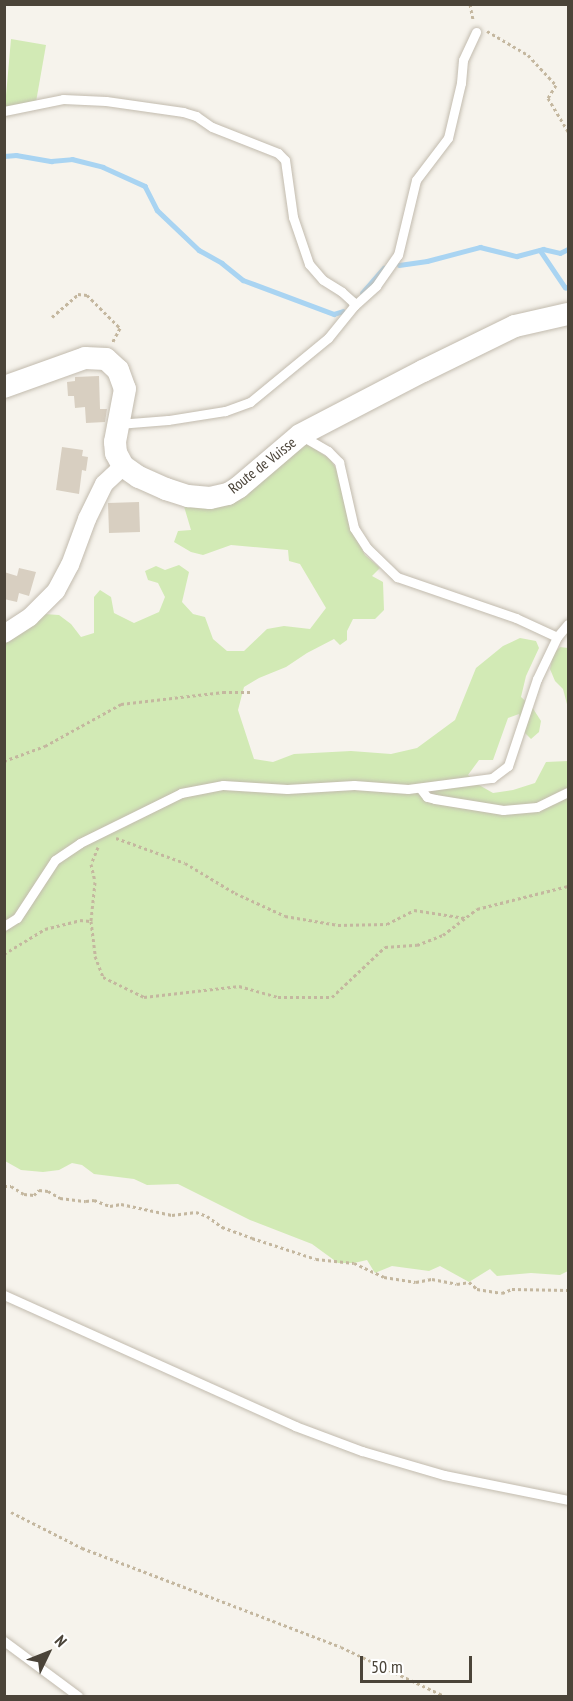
<!DOCTYPE html>
<style>
body{margin:0}
#map{position:relative;width:573px;height:1701px;overflow:hidden;background:#f6f3ec;font-family:"PT Sans Narrow",sans-serif}
div>[style]{position:absolute}
[style*='--x']{left:calc(var(--x)*1px);top:calc(var(--y)*1px);width:calc(var(--w)*1px);rotate:calc(var(--a)*1deg)}
.green>*{inset:0;background:#d2eab5}
.stream>*{height:4.5px;margin:-2.25px;padding:0 2.25px;transform-origin:2.25px;border-radius:2.25px;background:#a9d4f2}
.building>*{inset:0;background:#d8cfc1}
.path>*{height:3px;margin-top:-1.5px;transform-origin:0;background:repeating-linear-gradient(90deg,#c4b79f 0 3px,transparent 0 6px)}
.roads{filter:drop-shadow(0 0 2px #c2bbae) drop-shadow(0 0 2px #c2bbae)}
.service>*{height:9px;margin:-4.5px;padding:0 4.5px;transform-origin:4.5px;border-radius:4.5px;background:#fff}
.minor>*{height:18px;margin:-9px;padding:0 9px;transform-origin:9px;border-radius:9px;background:#fff}
.tertiary>*{height:22px;margin:-11px;padding:0 11px;transform-origin:11px;border-radius:11px;background:#fff}
span{translate:-50% -50%;white-space:nowrap;text-align:center;line-height:1.15;-webkit-text-stroke:4.5px #fff;paint-order:stroke}
.street-label{font-size:15px;color:#4b4439}
.frame{position:absolute;inset:0;border:6px solid #4b4439;pointer-events:none}
.north{position:absolute;left:18px;top:1623px;width:60px;height:60px;-webkit-text-stroke:4px #fff;paint-order:stroke;rotate:47deg;font-size:16px;font-weight:700;line-height:24px;text-align:center;color:#4b4439}
.north::after{content:'';display:block;margin:auto;width:21px;height:27px;background:#4b4439;clip-path:polygon(50% 0,100% 100%,50% 72%,0 100%)}
.scale{position:absolute;left:360px;top:1656px;width:112px;height:27px;box-sizing:border-box;border:3px solid #4b4439;border-top:0;padding-left:8px;font-size:18px;line-height:21px;white-space:nowrap;color:#4b4439;-webkit-text-stroke:4px #fff;paint-order:stroke}
</style>
<div id="map">
<div class="green">
<div style="clip-path:polygon(11px 39px,46px 45px,36px 102px,5px 107px)"></div>
<div style="clip-path:polygon(301px 440px,330px 459px,337px 470px,356px 538px,365px 555px,380px 568px,372px 576px,383px 582px,384px 610px,375px 619px,353px 619px,347px 631px,347px 640px,340px 645px,334px 639px,307px 653px,286px 667px,259px 678px,244px 687px,238px 710px,254px 759px,273px 762px,294px 754px,351px 751px,391px 754px,417px 748px,455px 720px,476px 668px,503px 646px,520px 638px,536px 641px,539px 648px,526px 676px,521px 697px,532px 707px,541px 721px,539px 732px,531px 739px,523px 731px,519px 714px,508px 718px,493px 760px,479px 760px,468px 775px,479px 785px,493px 793px,513px 790px,535px 783px,546px 762px,568px 761px,568px 1271px,560px 1275px,531px 1273px,497px 1276px,490px 1269px,469px 1282px,440px 1266px,429px 1271px,392px 1266px,375px 1273px,367px 1260px,354px 1263px,338px 1263px,312px 1244px,250px 1220px,178px 1184px,147px 1185px,134px 1179px,94px 1174px,82px 1165px,72px 1163px,59px 1170px,43px 1172px,21px 1170px,5px 1161px,5px 638px,44px 614px,59px 615px,71px 624px,81px 637px,94px 633px,94px 597px,100px 590px,111px 597px,114px 613px,134px 623px,159px 612px,165px 597px,158px 583px,148px 580px,145px 571px,156px 566px,165px 570px,179px 565px,189px 572px,182px 602px,193px 614px,205px 617px,213px 639px,227px 651px,244px 651px,267px 629px,284px 626px,310px 629px,326px 608px,300px 564px,289px 561px,288px 550px,231px 545px,203px 555px,191px 552px,174px 542px,178px 531px,191px 530px,183px 503px,200px 505px)"></div>
<div style="clip-path:polygon(560px 647px,568px 648px,568px 708px,563px 689px,555px 681px,550px 669px,553px 654px)"></div>
</div>
<div class="stream">
<div style="--x:4;--y:156;--w:12;--a:-5"></div>
<div style="--x:16;--y:155;--w:36;--a:10"></div>
<div style="--x:51;--y:161;--w:21;--a:-5"></div>
<div style="--x:72;--y:159;--w:32;--a:14"></div>
<div style="--x:103;--y:167;--w:46;--a:24.3"></div>
<div style="--x:145;--y:186;--w:27;--a:63"></div>
<div style="--x:157;--y:210;--w:58;--a:43.6"></div>
<div style="--x:199;--y:250;--w:26;--a:29"></div>
<div style="--x:222;--y:263;--w:27;--a:39"></div>
<div style="--x:243;--y:280;--w:97;--a:20.5"></div>
<div style="--x:334;--y:314;--w:9;--a:-18"></div>
<div style="--x:540;--y:250;--w:45;--a:56"></div>
<div style="--x:565;--y:287;--w:3;--a:18"></div>
<div style="--x:399;--y:265;--w:28;--a:-8"></div>
<div style="--x:427;--y:261;--w:55;--a:-14.8"></div>
<div style="--x:480;--y:247;--w:38;--a:14"></div>
<div style="--x:517;--y:256;--w:27;--a:-15"></div>
<div style="--x:543;--y:249;--w:17;--a:13"></div>
<div style="--x:560;--y:253;--w:9;--a:-27"></div>
<div style="--x:362;--y:293;--w:33;--a:-49"></div>
</div>
<div class="building">
<div style="clip-path:polygon(99px 376px,100px 409px,107px 409px,105px 422px,86px 423px,85px 407px,75px 408px,74px 396px,68px 396px,67px 382px,75px 381px,75px 377px)"></div>
<div style="clip-path:polygon(62px 447px,83px 450px,82px 456px,88px 457px,86px 471px,82px 470px,79px 494px,56px 490px)"></div>
<div style="clip-path:polygon(139px 502px,140px 532px,109px 533px,108px 503px)"></div>
<div style="clip-path:polygon(19px 568px,36px 572px,29px 596px,19px 593px,17px 602px,4px 599px,4px 572px,17px 576px)"></div>
</div>
<div class="path">
<div style="--x:470;--y:4;--w:16;--a:79"></div>
<div style="--x:487;--y:31;--w:48;--a:30.3"></div>
<div style="--x:528;--y:55;--w:41;--a:47"></div>
<div style="--x:556;--y:85;--w:15;--a:122"></div>
<div style="--x:548;--y:98;--w:39;--a:59"></div>
<div style="--x:52;--y:317;--w:35;--a:-41"></div>
<div style="--x:78;--y:294;--w:9;--a:6"></div>
<div style="--x:87;--y:295;--w:47;--a:45"></div>
<div style="--x:120;--y:328;--w:17;--a:118"></div>
<div style="--x:4;--y:761;--w:44;--a:-20.1"></div>
<div style="--x:45;--y:746;--w:87;--a:-28.9"></div>
<div style="--x:121;--y:704;--w:103;--a:-6.7"></div>
<div style="--x:223;--y:692;--w:28;--a:0"></div>
<div style="--x:116;--y:838;--w:73;--a:19.9"></div>
<div style="--x:185;--y:863;--w:58;--a:31"></div>
<div style="--x:235;--y:893;--w:55;--a:24.7"></div>
<div style="--x:285;--y:916;--w:54;--a:9.6"></div>
<div style="--x:338;--y:925;--w:49;--a:-1.2"></div>
<div style="--x:387;--y:924;--w:30;--a:-27"></div>
<div style="--x:414;--y:910;--w:52;--a:8.9"></div>
<div style="--x:98;--y:847;--w:18;--a:112"></div>
<div style="--x:91;--y:864;--w:18;--a:77"></div>
<div style="--x:95;--y:882;--w:39;--a:96"></div>
<div style="--x:91;--y:921;--w:35;--a:83"></div>
<div style="--x:95;--y:956;--w:22;--a:69"></div>
<div style="--x:103;--y:977;--w:46;--a:26"></div>
<div style="--x:144;--y:997;--w:96;--a:-6.6"></div>
<div style="--x:239;--y:986;--w:41;--a:15.8"></div>
<div style="--x:278;--y:997;--w:54;--a:0"></div>
<div style="--x:332;--y:997;--w:73;--a:-43.3"></div>
<div style="--x:385;--y:947;--w:32;--a:-4"></div>
<div style="--x:417;--y:945;--w:28;--a:-21"></div>
<div style="--x:443;--y:935;--w:43;--a:-37.4"></div>
<div style="--x:477;--y:909;--w:94;--a:-14.2"></div>
<div style="--x:4;--y:954;--w:48;--a:-31.4"></div>
<div style="--x:45;--y:929;--w:36;--a:-14"></div>
<div style="--x:80;--y:920;--w:10;--a:6"></div>
<div style="--x:4;--y:1186;--w:7;--a:0"></div>
<div style="--x:11;--y:1186;--w:15;--a:32"></div>
<div style="--x:24;--y:1194;--w:10;--a:6"></div>
<div style="--x:34;--y:1195;--w:7;--a:-45"></div>
<div style="--x:39;--y:1190;--w:9;--a:6"></div>
<div style="--x:48;--y:1191;--w:14;--a:30"></div>
<div style="--x:60;--y:1198;--w:26;--a:7"></div>
<div style="--x:86;--y:1201;--w:8;--a:-7"></div>
<div style="--x:94;--y:1200;--w:17;--a:21"></div>
<div style="--x:110;--y:1206;--w:11;--a:-10"></div>
<div style="--x:121;--y:1204;--w:52;--a:12.2"></div>
<div style="--x:172;--y:1215;--w:24;--a:-7"></div>
<div style="--x:196;--y:1212;--w:12;--a:20"></div>
<div style="--x:207;--y:1216;--w:19;--a:36"></div>
<div style="--x:222;--y:1227;--w:32;--a:20"></div>
<div style="--x:252;--y:1238;--w:67;--a:18.2"></div>
<div style="--x:316;--y:1259;--w:38;--a:6"></div>
<div style="--x:354;--y:1263;--w:33;--a:25"></div>
<div style="--x:384;--y:1277;--w:32;--a:9"></div>
<div style="--x:416;--y:1282;--w:16;--a:-11"></div>
<div style="--x:432;--y:1279;--w:25;--a:11"></div>
<div style="--x:457;--y:1284;--w:12;--a:-9"></div>
<div style="--x:469;--y:1282;--w:11;--a:41"></div>
<div style="--x:477;--y:1289;--w:25;--a:9"></div>
<div style="--x:502;--y:1293;--w:11;--a:-22"></div>
<div style="--x:512;--y:1289;--w:56;--a:1"></div>
<div style="--x:11;--y:1512;--w:80;--a:26.9"></div>
<div style="--x:82;--y:1548;--w:277;--a:20.9"></div>
<div style="--x:341;--y:1647;--w:114;--a:25.4"></div>
</div>
<div class="roads">
<div class="service">
<div style="--x:4;--y:111;--w:60;--a:-11.5"></div>
<div style="--x:63;--y:99;--w:43;--a:2.7"></div>
<div style="--x:106;--y:101;--w:78;--a:8.1"></div>
<div style="--x:183;--y:112;--w:14;--a:17"></div>
<div style="--x:196;--y:116;--w:19;--a:35"></div>
<div style="--x:212;--y:127;--w:71;--a:21.5"></div>
<div style="--x:278;--y:153;--w:10;--a:45"></div>
<div style="--x:285;--y:160;--w:58;--a:82"></div>
<div style="--x:293;--y:217;--w:50;--a:71.2"></div>
<div style="--x:309;--y:264;--w:21;--a:49"></div>
<div style="--x:323;--y:280;--w:22;--a:32"></div>
<div style="--x:342;--y:292;--w:15;--a:42"></div>
<div style="--x:353;--y:302;--w:4;--a:76"></div>
<div style="--x:354;--y:306;--w:41;--a:129.1"></div>
<div style="--x:328;--y:338;--w:101;--a:140.6"></div>
<div style="--x:250;--y:402;--w:27;--a:160"></div>
<div style="--x:225;--y:411;--w:58;--a:171"></div>
<div style="--x:168;--y:420;--w:50;--a:175.4"></div>
<div style="--x:354;--y:306;--w:30;--a:-42"></div>
<div style="--x:376;--y:286;--w:38;--a:-55"></div>
<div style="--x:398;--y:255;--w:77;--a:-76.5"></div>
<div style="--x:416;--y:180;--w:53;--a:-52.7"></div>
<div style="--x:448;--y:138;--w:57;--a:-76.7"></div>
<div style="--x:461;--y:83;--w:23;--a:-85"></div>
<div style="--x:463;--y:60;--w:31;--a:-65"></div>
<div style="--x:302;--y:436;--w:30;--a:30"></div>
<div style="--x:328;--y:451;--w:16;--a:45"></div>
<div style="--x:339;--y:462;--w:68;--a:77.2"></div>
<div style="--x:354;--y:528;--w:24;--a:57"></div>
<div style="--x:367;--y:548;--w:42;--a:44"></div>
<div style="--x:397;--y:577;--w:126;--a:19"></div>
<div style="--x:516;--y:618;--w:45;--a:24.9"></div>
<div style="--x:420;--y:788;--w:11;--a:52"></div>
<div style="--x:427;--y:797;--w:8;--a:14"></div>
<div style="--x:435;--y:799;--w:69;--a:9.2"></div>
<div style="--x:503;--y:810;--w:34;--a:-5"></div>
<div style="--x:537;--y:807;--w:34;--a:-26"></div>
<div style="--x:4;--y:926;--w:15;--a:-32"></div>
<div style="--x:17;--y:918;--w:69;--a:-56.8"></div>
<div style="--x:55;--y:860;--w:30;--a:-34"></div>
<div style="--x:80;--y:843;--w:113;--a:-26.3"></div>
<div style="--x:181;--y:793;--w:43;--a:-10.8"></div>
<div style="--x:223;--y:785;--w:64;--a:3.6"></div>
<div style="--x:287;--y:789;--w:67;--a:-3.4"></div>
<div style="--x:354;--y:785;--w:54;--a:4.2"></div>
<div style="--x:408;--y:789;--w:85;--a:-7.5"></div>
<div style="--x:492;--y:778;--w:20;--a:-37"></div>
<div style="--x:508;--y:766;--w:92;--a:-71.6"></div>
<div style="--x:537;--y:679;--w:47;--a:-64.5"></div>
<div style="--x:557;--y:637;--w:17;--a:-50"></div>
<div style="--x:4;--y:1295;--w:319;--a:24.2"></div>
<div style="--x:295;--y:1426;--w:72;--a:20.5"></div>
<div style="--x:362;--y:1451;--w:85;--a:16.3"></div>
<div style="--x:444;--y:1475;--w:126;--a:11.4"></div>
<div style="--x:4;--y:1641;--w:92;--a:36.6"></div>
</div>
<div class="minor">
<div style="--x:4;--y:634;--w:31;--a:-33"></div>
<div style="--x:30;--y:617;--w:37;--a:-45"></div>
<div style="--x:56;--y:591;--w:30;--a:-62"></div>
<div style="--x:70;--y:565;--w:49;--a:-69.7"></div>
<div style="--x:87;--y:519;--w:39;--a:-64"></div>
<div style="--x:104;--y:484;--w:26;--a:-43"></div>
</div>
<div class="tertiary">
<div style="--x:4;--y:387;--w:86;--a:-19.7"></div>
<div style="--x:85;--y:358;--w:21;--a:3"></div>
<div style="--x:106;--y:359;--w:16;--a:43"></div>
<div style="--x:118;--y:370;--w:20;--a:70"></div>
<div style="--x:125;--y:389;--w:54;--a:100.7"></div>
<div style="--x:115;--y:442;--w:11;--a:85"></div>
<div style="--x:116;--y:453;--w:15;--a:62"></div>
<div style="--x:123;--y:466;--w:19;--a:35"></div>
<div style="--x:139;--y:477;--w:30;--a:24"></div>
<div style="--x:166;--y:489;--w:23;--a:18"></div>
<div style="--x:188;--y:496;--w:22;--a:5"></div>
<div style="--x:210;--y:498;--w:18;--a:-13"></div>
<div style="--x:228;--y:494;--w:13;--a:-32"></div>
<div style="--x:239;--y:487;--w:80;--a:-40.4"></div>
<div style="--x:300;--y:435;--w:139;--a:-27.5"></div>
<div style="--x:423;--y:371;--w:102;--a:-26.1"></div>
<div style="--x:515;--y:326;--w:54;--a:-12.8"></div>
</div>
</div>
<div class="street-label">
<span style="left:262px;top:465px;rotate:-38deg">Route de Vuisse</span>
</div>
<div class="frame"></div>
<div class="north">N</div>
<div class="scale">50 m</div>
</div>
